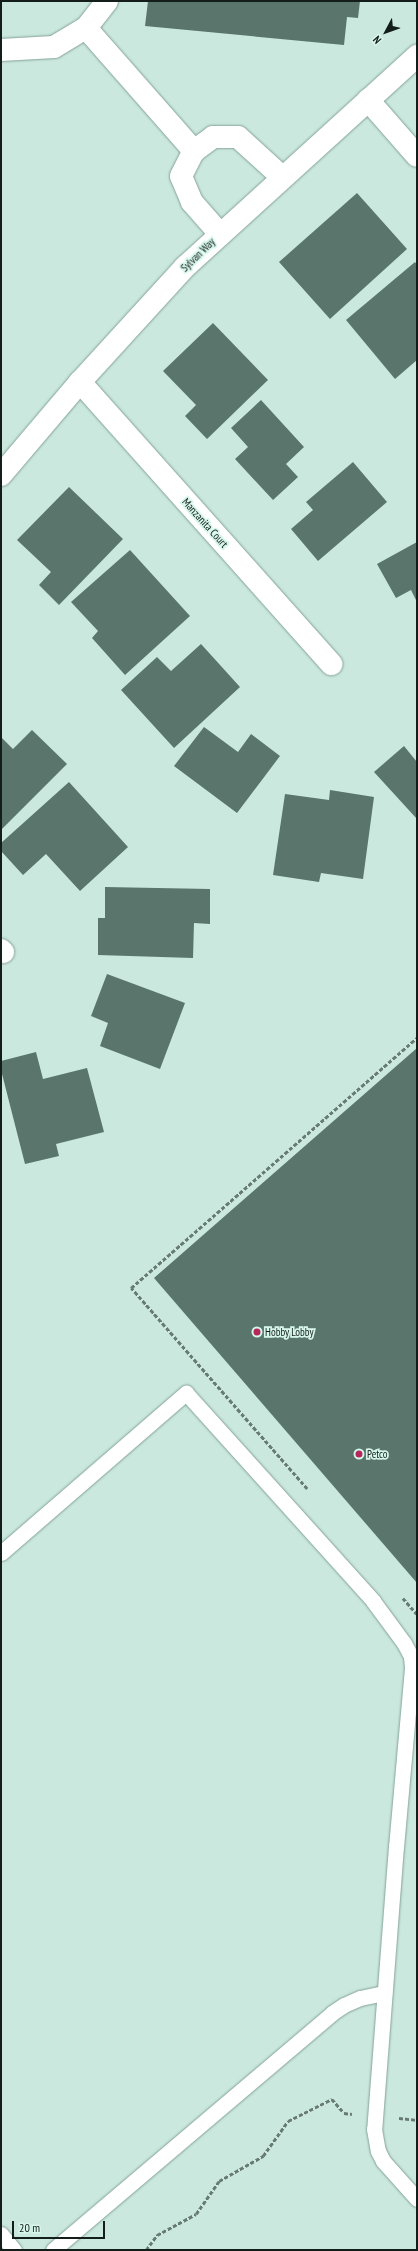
<!DOCTYPE html>
<style>
body{margin:0}
#map{position:relative;width:418px;height:2251px;overflow:hidden;background:#cae8de;font-family:"PT Sans Narrow",sans-serif}
div>[style]{position:absolute}
[style*='--x']{left:calc(var(--x)*1px);top:calc(var(--y)*1px);width:calc(var(--w)*1px);rotate:calc(var(--a)*1deg)}
.building>*{inset:0;background:#5a756c}
.path>*{height:2.5px;margin-top:-1.25px;transform-origin:0;background:repeating-linear-gradient(90deg,#677b74 0 4px,transparent 0 6px)}
.roads{filter:drop-shadow(0 0 1px #85a298) drop-shadow(0 0 1px #85a298)}
.service>*{height:15px;margin:-7.5px;padding:0 7.5px;transform-origin:7.5px;border-radius:7.5px;background:#fff}
.minor>*{height:22px;margin:-11px;padding:0 11px;transform-origin:11px;border-radius:11px;background:#fff}
.dots>*{width:11px;height:11px;translate:-50% -50%;box-sizing:border-box;border:2px solid #d7f6eb;border-radius:50%}
span{translate:-50% -50%;white-space:nowrap;text-align:center;line-height:1.15;-webkit-text-stroke:3.5px #d7f6eb;paint-order:stroke}
.street-label{font-size:11px;color:#131e1a}
.poi-label{font-size:11px;color:#131e1a}
.left{translate:0 -50%;text-align:left}
.frame{position:absolute;inset:0;border:2px solid #131e1a;pointer-events:none}
.north{position:absolute;left:366px;top:12px;width:40px;height:40px;-webkit-text-stroke:3px #d7f6eb;paint-order:stroke;rotate:229deg;font-size:11px;font-weight:700;line-height:16px;text-align:center;color:#131e1a}
.north::after{content:'';display:block;margin:auto;width:14px;height:18px;background:#131e1a;clip-path:polygon(50% 0,100% 100%,50% 72%,0 100%)}
.scale{position:absolute;left:12px;top:2221px;width:93px;height:18px;box-sizing:border-box;border:2px solid #131e1a;border-top:0;padding-left:5px;font-size:12px;line-height:14px;white-space:nowrap;color:#131e1a;-webkit-text-stroke:3px #d7f6eb;paint-order:stroke}
</style>
<div id="map">
<div class="building">
<div style="clip-path:polygon(148px 1px,360px 1px,358px 18px,347px 17px,344px 45px,145px 26px)"></div>
<div style="clip-path:polygon(357px 193px,407px 249px,330px 319px,279px 262px)"></div>
<div style="clip-path:polygon(415px 262px,417px 265px,417px 360px,395px 379px,346px 320px)"></div>
<div style="clip-path:polygon(213px 323px,268px 380px,207px 439px,185px 416px,196px 405px,163px 371px)"></div>
<div style="clip-path:polygon(261px 400px,304px 447px,286px 464px,298px 477px,273px 500px,235px 459px,248px 447px,231px 428px)"></div>
<div style="clip-path:polygon(353px 462px,387px 502px,318px 561px,291px 529px,313px 510px,306px 502px)"></div>
<div style="clip-path:polygon(69px 487px,123px 539px,59px 605px,39px 585px,51px 572px,17px 540px)"></div>
<div style="clip-path:polygon(417px 542px,417px 602px,411px 590px,396px 598px,377px 564px)"></div>
<div style="clip-path:polygon(130px 550px,190px 616px,125px 675px,92px 638px,98px 631px,71px 602px)"></div>
<div style="clip-path:polygon(201px 644px,240px 687px,174px 748px,121px 690px,157px 657px,171px 671px)"></div>
<div style="clip-path:polygon(204px 727px,238px 752px,251px 734px,280px 756px,237px 813px,174px 766px)"></div>
<div style="clip-path:polygon(32px 730px,67px 764px,1px 830px,1px 737px,13px 749px)"></div>
<div style="clip-path:polygon(404px 746px,417px 762px,417px 819px,374px 772px)"></div>
<div style="clip-path:polygon(69px 782px,128px 847px,80px 891px,46px 854px,23px 875px,1px 851px,1px 843px)"></div>
<div style="clip-path:polygon(330px 790px,374px 797px,363px 879px,321px 873px,319px 882px,273px 875px,285px 794px,329px 800px)"></div>
<div style="clip-path:polygon(105px 887px,210px 889px,210px 924px,194px 923px,193px 958px,98px 955px,98px 918px,105px 918px)"></div>
<div style="clip-path:polygon(107px 974px,185px 1003px,160px 1069px,100px 1046px,108px 1023px,91px 1016px)"></div>
<div style="clip-path:polygon(417px 1048px,417px 1583px,154px 1278px)"></div>
<div style="clip-path:polygon(36px 1052px,43px 1079px,87px 1068px,104px 1132px,56px 1144px,59px 1156px,25px 1164px,1px 1070px,1px 1061px)"></div>
</div>
<div class="path">
<div style="--x:307;--y:1489;--w:267;--a:-131.2"></div>
<div style="--x:131;--y:1288;--w:380;--a:-41.2"></div>
<div style="--x:403;--y:1598;--w:21;--a:49"></div>
<div style="--x:399;--y:2118;--w:18;--a:6"></div>
<div style="--x:146;--y:2250;--w:19;--a:-54"></div>
<div style="--x:157;--y:2235;--w:44;--a:-28.3"></div>
<div style="--x:196;--y:2214;--w:40;--a:-55.1"></div>
<div style="--x:219;--y:2181;--w:51;--a:-29.6"></div>
<div style="--x:263;--y:2156;--w:43;--a:-54.5"></div>
<div style="--x:288;--y:2121;--w:49;--a:-26.6"></div>
<div style="--x:332;--y:2099;--w:18;--a:49"></div>
<div style="--x:344;--y:2113;--w:8;--a:7"></div>
</div>
<div class="roads">
<div class="service">
<div style="--x:1;--y:1553;--w:245;--a:-40.9"></div>
<div style="--x:186;--y:1393;--w:280;--a:48"></div>
<div style="--x:373;--y:1601;--w:52;--a:53.6"></div>
<div style="--x:404;--y:1643;--w:15;--a:62"></div>
<div style="--x:411;--y:1656;--w:12;--a:85"></div>
<div style="--x:412;--y:1668;--w:179;--a:95.1"></div>
<div style="--x:396;--y:1846;--w:284;--a:94.4"></div>
<div style="--x:374;--y:2129;--w:22;--a:80"></div>
<div style="--x:378;--y:2151;--w:11;--a:63"></div>
<div style="--x:383;--y:2161;--w:51;--a:48.2"></div>
<div style="--x:1;--y:2234;--w:21;--a:51"></div>
<div style="--x:53;--y:2250;--w:366;--a:-40.3"></div>
<div style="--x:332;--y:2013;--w:14;--a:-34"></div>
<div style="--x:344;--y:2005;--w:17;--a:-24"></div>
<div style="--x:360;--y:1998;--w:25;--a:-12"></div>
</div>
<div class="minor">
<div style="--x:86;--y:28;--w:164;--a:48.7"></div>
<div style="--x:1;--y:50;--w:53;--a:-3.2"></div>
<div style="--x:54;--y:47;--w:37;--a:-31"></div>
<div style="--x:86;--y:28;--w:34;--a:-52"></div>
<div style="--x:368;--y:100;--w:74;--a:48.8"></div>
<div style="--x:220;--y:234;--w:43;--a:-131.2"></div>
<div style="--x:192;--y:202;--w:28;--a:-113"></div>
<div style="--x:181;--y:176;--w:28;--a:-63"></div>
<div style="--x:194;--y:151;--w:24;--a:-36"></div>
<div style="--x:213;--y:137;--w:25;--a:0"></div>
<div style="--x:238;--y:137;--w:59;--a:42.3"></div>
<div style="--x:80;--y:382;--w:378;--a:48.3"></div>
<div style="--x:1;--y:475;--w:122;--a:-49.7"></div>
<div style="--x:80;--y:382;--w:156;--a:-47.6"></div>
<div style="--x:185;--y:267;--w:314;--a:-42.3"></div>
<div style="--x:1;--y:950;--w:3;--a:45"></div>
</div>
</div>
<div class="dots">
<div style="left:257px;top:1332px;background:#b5265a"></div>
<div style="left:359px;top:1454px;background:#b5265a"></div>
</div>
<div class="street-label">
<span style="left:198px;top:255px;rotate:-44deg">Sylvan Way</span>
<span style="left:205px;top:523px;rotate:48deg">Manzanita Court</span>
</div>
<div class="poi-label">
<span class="left" style="left:265px;top:1332px">Hobby Lobby</span>
<span class="left" style="left:367px;top:1454px">Petco</span>
</div>
<div class="frame"></div>
<div class="north">N</div>
<div class="scale">20 m</div>
</div>
